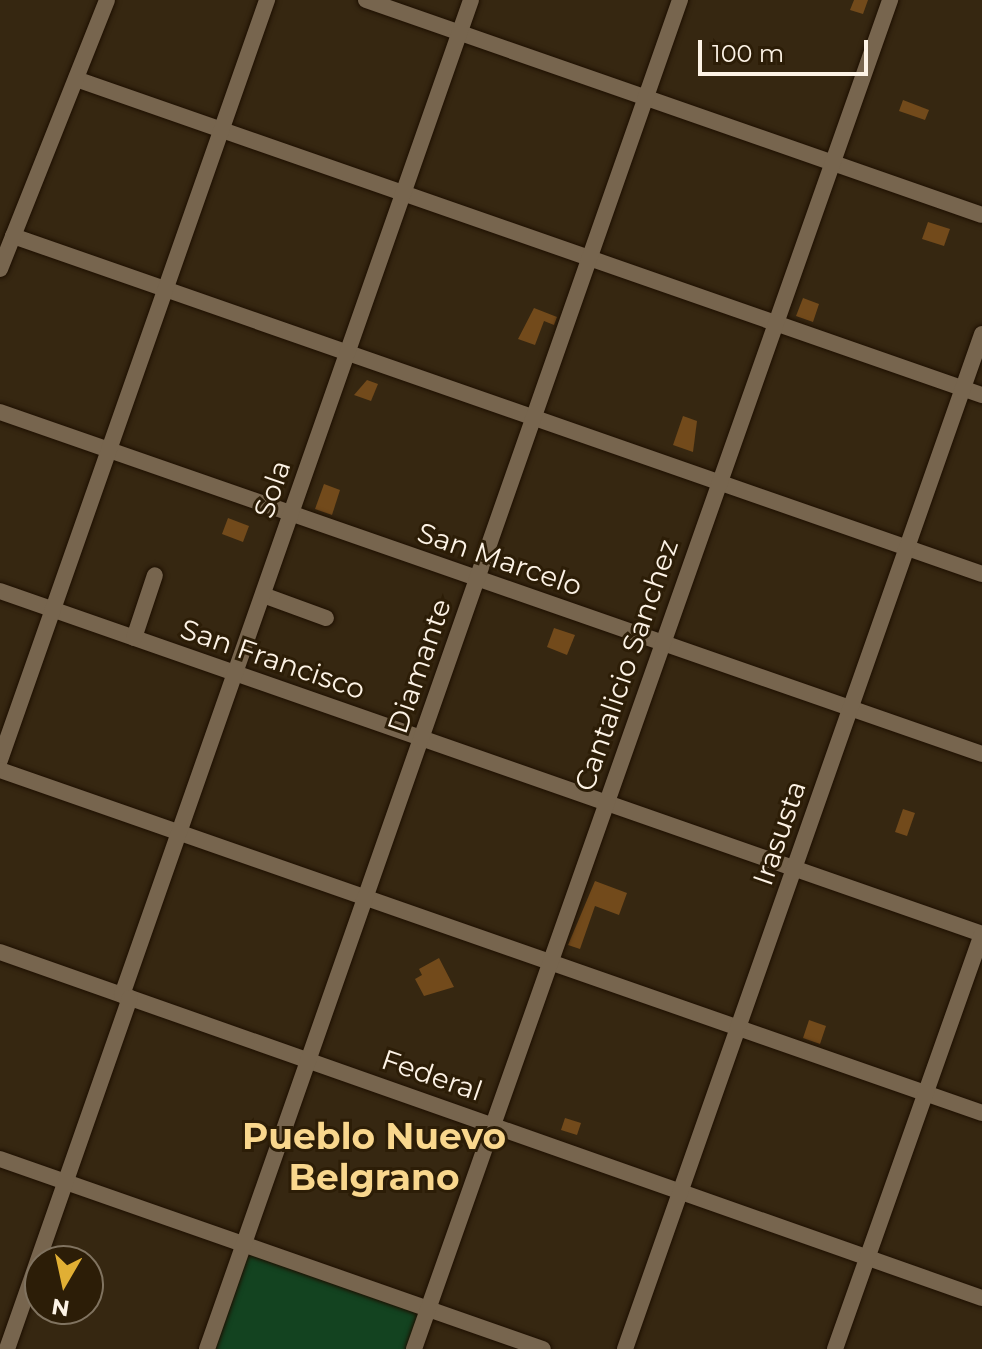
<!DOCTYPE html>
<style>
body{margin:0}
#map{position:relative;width:982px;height:1349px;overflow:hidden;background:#362711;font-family:Montserrat,sans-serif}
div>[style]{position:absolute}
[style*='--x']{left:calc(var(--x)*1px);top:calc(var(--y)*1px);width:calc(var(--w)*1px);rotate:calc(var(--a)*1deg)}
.green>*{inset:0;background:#134320}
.building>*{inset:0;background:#724a1b}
.roads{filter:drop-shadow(0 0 2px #1d0f00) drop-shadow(0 0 2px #1d0f00)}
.minor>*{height:16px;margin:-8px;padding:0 8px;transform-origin:8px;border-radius:8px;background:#77654e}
span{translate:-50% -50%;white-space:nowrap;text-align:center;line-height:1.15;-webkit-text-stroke:6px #2c1d07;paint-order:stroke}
.street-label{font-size:28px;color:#fdf3e6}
.district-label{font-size:36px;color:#f9d78d;font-weight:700}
.north{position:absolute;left:24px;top:1245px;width:80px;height:80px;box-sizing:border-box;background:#2c1d07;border:2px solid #807360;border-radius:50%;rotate:189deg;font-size:22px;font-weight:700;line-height:32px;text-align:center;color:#fdf3e6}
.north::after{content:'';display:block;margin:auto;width:28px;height:36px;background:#e1af34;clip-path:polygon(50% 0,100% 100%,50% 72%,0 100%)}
.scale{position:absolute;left:698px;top:40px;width:170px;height:36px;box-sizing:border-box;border:4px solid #fdf3e6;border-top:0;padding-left:10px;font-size:24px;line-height:28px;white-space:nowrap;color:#fdf3e6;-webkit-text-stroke:6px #2c1d07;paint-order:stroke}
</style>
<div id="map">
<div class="green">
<div style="clip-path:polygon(248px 1253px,419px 1314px,407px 1349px,214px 1349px)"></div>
</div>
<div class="building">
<div style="clip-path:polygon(854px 0,868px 0,863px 14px,850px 10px)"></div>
<div style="clip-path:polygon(903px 100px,929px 110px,925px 120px,899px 111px)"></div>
<div style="clip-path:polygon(928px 222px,950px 229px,944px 246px,922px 239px)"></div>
<div style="clip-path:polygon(803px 298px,819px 304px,813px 322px,796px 316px)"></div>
<div style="clip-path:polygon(534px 308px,557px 317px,554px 325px,544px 321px,535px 345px,518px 339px)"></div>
<div style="clip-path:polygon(367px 380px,378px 384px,371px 401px,354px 395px)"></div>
<div style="clip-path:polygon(683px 416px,697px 421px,693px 452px,673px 445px)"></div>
<div style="clip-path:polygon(324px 484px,340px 490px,332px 515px,315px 509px)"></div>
<div style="clip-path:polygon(228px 518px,249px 526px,243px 542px,222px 534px)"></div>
<div style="clip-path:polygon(554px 628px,575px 635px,567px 655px,547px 647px)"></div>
<div style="clip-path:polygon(903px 809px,915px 813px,907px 836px,895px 832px)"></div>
<div style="clip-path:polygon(595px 881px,627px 893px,619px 915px,595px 906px,580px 949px,568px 945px)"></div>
<div style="clip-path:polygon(439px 958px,454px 987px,424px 996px,415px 979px,422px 975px,419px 969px)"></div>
<div style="clip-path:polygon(809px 1020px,826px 1026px,820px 1044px,803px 1038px)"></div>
<div style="clip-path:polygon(565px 1118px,581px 1123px,577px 1135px,561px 1130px)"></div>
</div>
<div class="roads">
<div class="minor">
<div style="--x:366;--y:0;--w:652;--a:19.24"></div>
<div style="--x:76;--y:79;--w:960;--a:19.23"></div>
<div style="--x:13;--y:236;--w:1026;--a:19.23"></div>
<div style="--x:0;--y:269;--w:289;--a:-68.3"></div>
<div style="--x:0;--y:412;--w:1040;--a:19.2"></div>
<div style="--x:0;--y:591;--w:1040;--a:19.25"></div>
<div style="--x:263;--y:595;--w:67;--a:20.1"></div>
<div style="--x:134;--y:638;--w:66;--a:-71.6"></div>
<div style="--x:0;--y:760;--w:806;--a:-70.64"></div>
<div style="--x:0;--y:770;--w:1040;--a:19.25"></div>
<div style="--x:0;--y:952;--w:1041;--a:19.41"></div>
<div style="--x:122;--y:995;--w:1054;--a:-70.67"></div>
<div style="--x:0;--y:1159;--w:575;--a:19.29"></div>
<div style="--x:7;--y:1349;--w:372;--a:-70.7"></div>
<div style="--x:207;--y:1349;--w:1430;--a:-70.68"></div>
<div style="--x:414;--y:1349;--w:1431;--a:-70.56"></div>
<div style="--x:625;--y:1349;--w:1076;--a:-70.62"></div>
<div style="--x:835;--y:1349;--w:439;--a:-70.5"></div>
</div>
</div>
<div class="street-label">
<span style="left:272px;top:489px;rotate:-71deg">Sola</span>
<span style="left:500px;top:559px;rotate:19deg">San Marcelo</span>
<span style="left:273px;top:659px;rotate:19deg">San Francisco</span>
<span style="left:626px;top:665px;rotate:-71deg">Cantalicio Sanchez</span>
<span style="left:419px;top:666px;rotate:-71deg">Diamante</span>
<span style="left:779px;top:833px;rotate:-71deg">Irasusta</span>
<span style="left:432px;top:1075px;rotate:19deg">Federal</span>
</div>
<div class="district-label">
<span style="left:374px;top:1157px">Pueblo Nuevo<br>Belgrano</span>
</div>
<div class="north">N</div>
<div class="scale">100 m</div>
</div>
